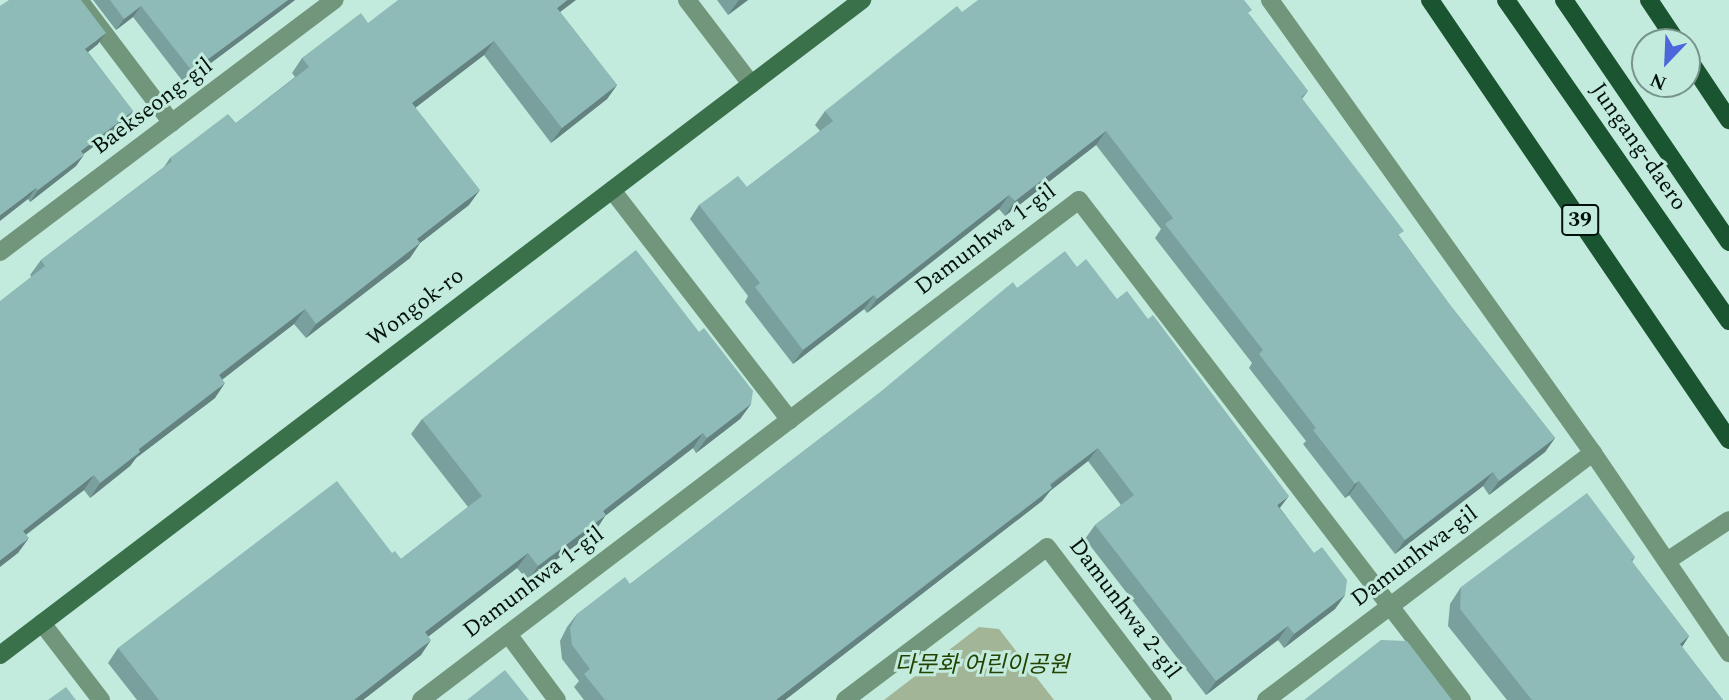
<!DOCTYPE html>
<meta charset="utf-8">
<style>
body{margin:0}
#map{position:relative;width:1729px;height:700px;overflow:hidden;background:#c2ebdd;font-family:Spectral,"Noto Sans KR",serif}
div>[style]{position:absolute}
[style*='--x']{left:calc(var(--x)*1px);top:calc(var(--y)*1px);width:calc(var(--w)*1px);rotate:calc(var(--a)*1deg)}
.green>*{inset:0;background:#a2b596}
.street>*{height:18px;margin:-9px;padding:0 9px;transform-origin:9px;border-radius:9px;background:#72967b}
.secondary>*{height:18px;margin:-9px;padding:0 9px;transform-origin:9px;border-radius:9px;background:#3a714b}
.primary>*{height:18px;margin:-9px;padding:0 9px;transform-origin:9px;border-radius:9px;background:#1b5430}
.wall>*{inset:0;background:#7aa09d}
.shaded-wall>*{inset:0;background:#638280}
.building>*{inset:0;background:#8ebab7}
span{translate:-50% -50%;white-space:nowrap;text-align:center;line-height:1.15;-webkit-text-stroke:6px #c2ebdd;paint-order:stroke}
.shield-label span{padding:2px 5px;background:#c2ebdd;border:2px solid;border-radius:5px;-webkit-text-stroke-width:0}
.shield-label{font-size:21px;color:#03110c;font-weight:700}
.street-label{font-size:23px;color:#03110c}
.park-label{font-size:23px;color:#244303;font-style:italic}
.north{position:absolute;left:1631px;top:28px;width:70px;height:70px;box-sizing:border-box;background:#c2ebdd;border:2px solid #769489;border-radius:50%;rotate:203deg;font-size:19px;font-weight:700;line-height:28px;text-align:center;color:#03110c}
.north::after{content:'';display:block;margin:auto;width:24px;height:32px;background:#4b67db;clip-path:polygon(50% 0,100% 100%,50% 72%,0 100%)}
</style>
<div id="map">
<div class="green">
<div style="clip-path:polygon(979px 627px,999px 629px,1054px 700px,884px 700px)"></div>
</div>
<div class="street">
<div style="--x:79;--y:0;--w:154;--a:52.9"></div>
<div style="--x:687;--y:0;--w:106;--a:52.7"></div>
<div style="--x:1270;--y:0;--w:556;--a:54.51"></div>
<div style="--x:1593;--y:453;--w:242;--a:55.8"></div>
<div style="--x:612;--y:190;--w:291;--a:52.3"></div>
<div style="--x:0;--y:252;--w:419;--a:-37"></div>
<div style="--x:1667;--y:561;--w:74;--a:-33.5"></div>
<div style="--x:42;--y:623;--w:97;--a:52.5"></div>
<div style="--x:508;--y:634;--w:82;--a:53.4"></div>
<div style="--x:421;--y:700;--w:826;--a:-37.23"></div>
<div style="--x:1079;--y:200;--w:630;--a:52.55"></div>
<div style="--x:845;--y:700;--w:253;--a:-37.1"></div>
<div style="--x:1047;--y:547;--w:192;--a:52.8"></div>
<div style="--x:1266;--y:700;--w:410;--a:-37.1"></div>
</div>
<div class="secondary">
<div style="--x:0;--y:655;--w:1083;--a:-37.23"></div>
</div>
<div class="primary">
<div style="--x:1430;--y:0;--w:532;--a:55.8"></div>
<div style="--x:1506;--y:0;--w:391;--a:55.2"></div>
<div style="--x:1564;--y:0;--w:293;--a:55.7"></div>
<div style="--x:1649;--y:0;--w:50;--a:56.3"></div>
<div style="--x:1687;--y:57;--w:76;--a:56.3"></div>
</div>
<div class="wall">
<div style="clip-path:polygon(93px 0,295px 0,184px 83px,133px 17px,116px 30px)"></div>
<div style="clip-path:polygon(717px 0,748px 0,728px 15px)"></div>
<div style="clip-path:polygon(0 6px,98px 44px,88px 52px,133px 111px,125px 123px,83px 154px,76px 166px,30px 202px,28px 199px)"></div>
<div style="clip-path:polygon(560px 12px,617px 85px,607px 99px,551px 143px,484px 55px,415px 108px,469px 205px,420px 243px,410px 258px,306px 338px,294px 324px,222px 379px,215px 398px,136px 458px,130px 466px,90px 498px,84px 490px,26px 535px,18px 553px,31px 276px,30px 275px,41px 260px,164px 167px,170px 158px,236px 123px,295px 77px,292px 73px,302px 58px,368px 23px)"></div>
<div style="clip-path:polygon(962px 12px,1249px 14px,1308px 91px,1302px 99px,1400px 237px,1450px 305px,1555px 438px,1545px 452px,1489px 495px,1483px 486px,1395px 554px,1349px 495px,1345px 498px,1303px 444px,1306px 441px,1249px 368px,1252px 363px,1155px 238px,1161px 229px,1096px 145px,1005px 216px,999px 209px,867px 313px,864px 309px,793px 364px,745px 302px,748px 296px,690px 219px,699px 205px,747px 187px,820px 131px,815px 125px,825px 111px)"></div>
<div style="clip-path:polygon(1077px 267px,1280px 508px,1345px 595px,1335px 609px,1284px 648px,1278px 640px,1206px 695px,1085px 539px,1095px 525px,1121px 505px,1088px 461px,1050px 491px,1042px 501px,785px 700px,584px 700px,574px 687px,579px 681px,562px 659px,560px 641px,567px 627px,577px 614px,630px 584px,1017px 288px)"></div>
<div style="clip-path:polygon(751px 404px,740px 419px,696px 453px,693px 448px,605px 516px,596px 530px,528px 581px,517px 568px,428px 636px,421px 655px,363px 700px,137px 700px,108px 663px,118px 648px,392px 553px,401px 559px,468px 507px,411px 434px,422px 419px)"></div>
<div style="clip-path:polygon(1635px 557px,1632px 562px,1689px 636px,1682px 647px,1723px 700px,1507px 700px,1448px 626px,1450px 604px,1461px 587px)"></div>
</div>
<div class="shaded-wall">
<div style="clip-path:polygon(288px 0,295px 0,184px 83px,192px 71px)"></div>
<div style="clip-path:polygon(567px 0,576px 0,547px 22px,557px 8px)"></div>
<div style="clip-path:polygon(739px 0,748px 0,728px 15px)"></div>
<div style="clip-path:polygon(141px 6px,133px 17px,116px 30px,124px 19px)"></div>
<div style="clip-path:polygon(106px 33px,98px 44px,78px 60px,85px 49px)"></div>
<div style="clip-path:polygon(494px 41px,484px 55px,402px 118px,412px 103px)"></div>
<div style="clip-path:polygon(617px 85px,607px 99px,551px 143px,562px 128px)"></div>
<div style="clip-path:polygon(133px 111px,125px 123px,73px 162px,81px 151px)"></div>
<div style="clip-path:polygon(1106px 131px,1096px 145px,1005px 216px,1015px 201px)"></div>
<div style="clip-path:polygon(84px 155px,76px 166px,30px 202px,38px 190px)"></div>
<div style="clip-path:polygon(36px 188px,28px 199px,0 221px,0 215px)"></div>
<div style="clip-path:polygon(480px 190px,469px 205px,420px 243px,410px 258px,306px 338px,316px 324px,417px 239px)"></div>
<div style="clip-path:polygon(1009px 195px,999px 209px,867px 313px,877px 299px)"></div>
<div style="clip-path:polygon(874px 295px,864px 309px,793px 364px,803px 350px)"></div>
<div style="clip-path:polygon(305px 309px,294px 324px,209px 390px,219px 375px)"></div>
<div style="clip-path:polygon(225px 383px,215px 398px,136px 458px,130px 466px,90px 498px,100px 483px,139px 449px)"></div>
<div style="clip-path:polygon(751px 404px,740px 419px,696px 453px,707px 438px)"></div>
<div style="clip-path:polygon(703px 433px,693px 448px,605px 516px,596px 530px,528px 581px,538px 566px,603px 511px)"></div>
<div style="clip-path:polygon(1555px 438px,1545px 452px,1489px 495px,1499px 481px)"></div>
<div style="clip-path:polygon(1098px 448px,1088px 461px,1050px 491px,1042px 501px,785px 700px,776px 700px)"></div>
<div style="clip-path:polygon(1493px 472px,1483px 486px,1395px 554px,1405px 540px)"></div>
<div style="clip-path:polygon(94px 475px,84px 490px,12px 545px,23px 531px)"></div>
<div style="clip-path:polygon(1359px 481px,1349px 495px,1345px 498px,1355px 484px)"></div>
<div style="clip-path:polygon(1289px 496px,1279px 509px,1277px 505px)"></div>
<div style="clip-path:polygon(29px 538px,18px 553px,0 567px,0 560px)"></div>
<div style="clip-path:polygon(528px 553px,517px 568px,415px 647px,425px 632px)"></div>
<div style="clip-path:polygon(1345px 595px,1335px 609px,1284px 648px,1294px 634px)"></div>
<div style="clip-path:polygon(1288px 626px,1278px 640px,1206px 695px,1216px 681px)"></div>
<div style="clip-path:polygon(1689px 636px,1678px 653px,1680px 644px)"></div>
<div style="clip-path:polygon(431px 640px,421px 655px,363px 700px,354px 700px)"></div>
</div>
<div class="building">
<div style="clip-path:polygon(9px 0,81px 0,106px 33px,85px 49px,133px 111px,81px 151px,84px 155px,38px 190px,36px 188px,0 215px,0 6px)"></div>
<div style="clip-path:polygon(110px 0,288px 0,192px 71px,141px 6px,124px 19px)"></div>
<div style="clip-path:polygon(398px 0,567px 0,557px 8px,617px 85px,562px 128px,494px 41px,412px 103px,480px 190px,417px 239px,420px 243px,316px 324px,305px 309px,219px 375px,225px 383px,139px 449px,140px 452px,100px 483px,94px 475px,23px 531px,29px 538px,0 560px,0 301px,45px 266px,41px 260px,172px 161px,170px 158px,228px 114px,236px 123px,309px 67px,302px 58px,361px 13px,368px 23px)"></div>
<div style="clip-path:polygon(978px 0,1244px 0,1252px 10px,1248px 13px,1308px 91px,1301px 97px,1404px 231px,1398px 235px,1450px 305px,1555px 438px,1499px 481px,1493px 472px,1405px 540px,1359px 481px,1355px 484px,1313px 430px,1316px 428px,1259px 354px,1263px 350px,1165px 224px,1173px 218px,1106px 131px,1015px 201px,1009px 195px,877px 299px,874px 295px,803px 350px,755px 287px,760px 283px,699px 205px,738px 176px,747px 187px,833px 121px,825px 111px,957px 6px,962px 12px)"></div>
<div style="clip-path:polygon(636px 250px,699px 332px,704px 328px,753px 391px,751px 404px,707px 438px,703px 433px,603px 511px,606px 515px,538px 566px,528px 553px,425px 632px,431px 640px,354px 700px,159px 700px,118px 648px,337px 481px,392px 553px,395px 551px,401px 559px,482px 496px,422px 419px)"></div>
<div style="clip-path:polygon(1065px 251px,1077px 267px,1086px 259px,1117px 299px,1127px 291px,1148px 319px,1153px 315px,1289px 496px,1277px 505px,1314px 553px,1322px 547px,1347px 580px,1345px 595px,1294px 634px,1288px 626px,1216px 681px,1095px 525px,1134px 495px,1098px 448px,1050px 484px,1052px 488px,776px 700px,605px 700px,584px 674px,590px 669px,572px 645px,570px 628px,577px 614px,625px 577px,630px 584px,879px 393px,1013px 282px,1017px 288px)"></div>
<div style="clip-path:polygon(1587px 493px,1635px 557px,1631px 560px,1689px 636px,1680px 644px,1723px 700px,1532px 700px,1460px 609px,1461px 587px)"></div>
<div style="clip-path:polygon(1381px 640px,1407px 641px,1452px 700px,1304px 700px)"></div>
<div style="clip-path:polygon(505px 670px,529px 700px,467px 700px)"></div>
<div style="clip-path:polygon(66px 687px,76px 700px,48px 700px)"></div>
</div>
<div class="shield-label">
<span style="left:1580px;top:220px">39</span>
</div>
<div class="street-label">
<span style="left:153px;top:107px;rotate:-37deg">Baekseong-gil</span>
<span style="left:1638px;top:147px;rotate:55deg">Jungang-daero</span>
<span style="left:986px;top:240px;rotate:-37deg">Damunhwa 1-gil</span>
<span style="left:416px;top:308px;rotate:-37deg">Wongok-ro</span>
<span style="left:1415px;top:557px;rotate:-37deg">Damunhwa-gil</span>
<span style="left:534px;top:583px;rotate:-37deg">Damunhwa 1-gil</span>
<span style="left:1124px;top:609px;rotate:53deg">Damunhwa 2-gil</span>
</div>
<div class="park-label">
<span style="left:982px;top:666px">다문화 어린이공원</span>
</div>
<div class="north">N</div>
</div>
